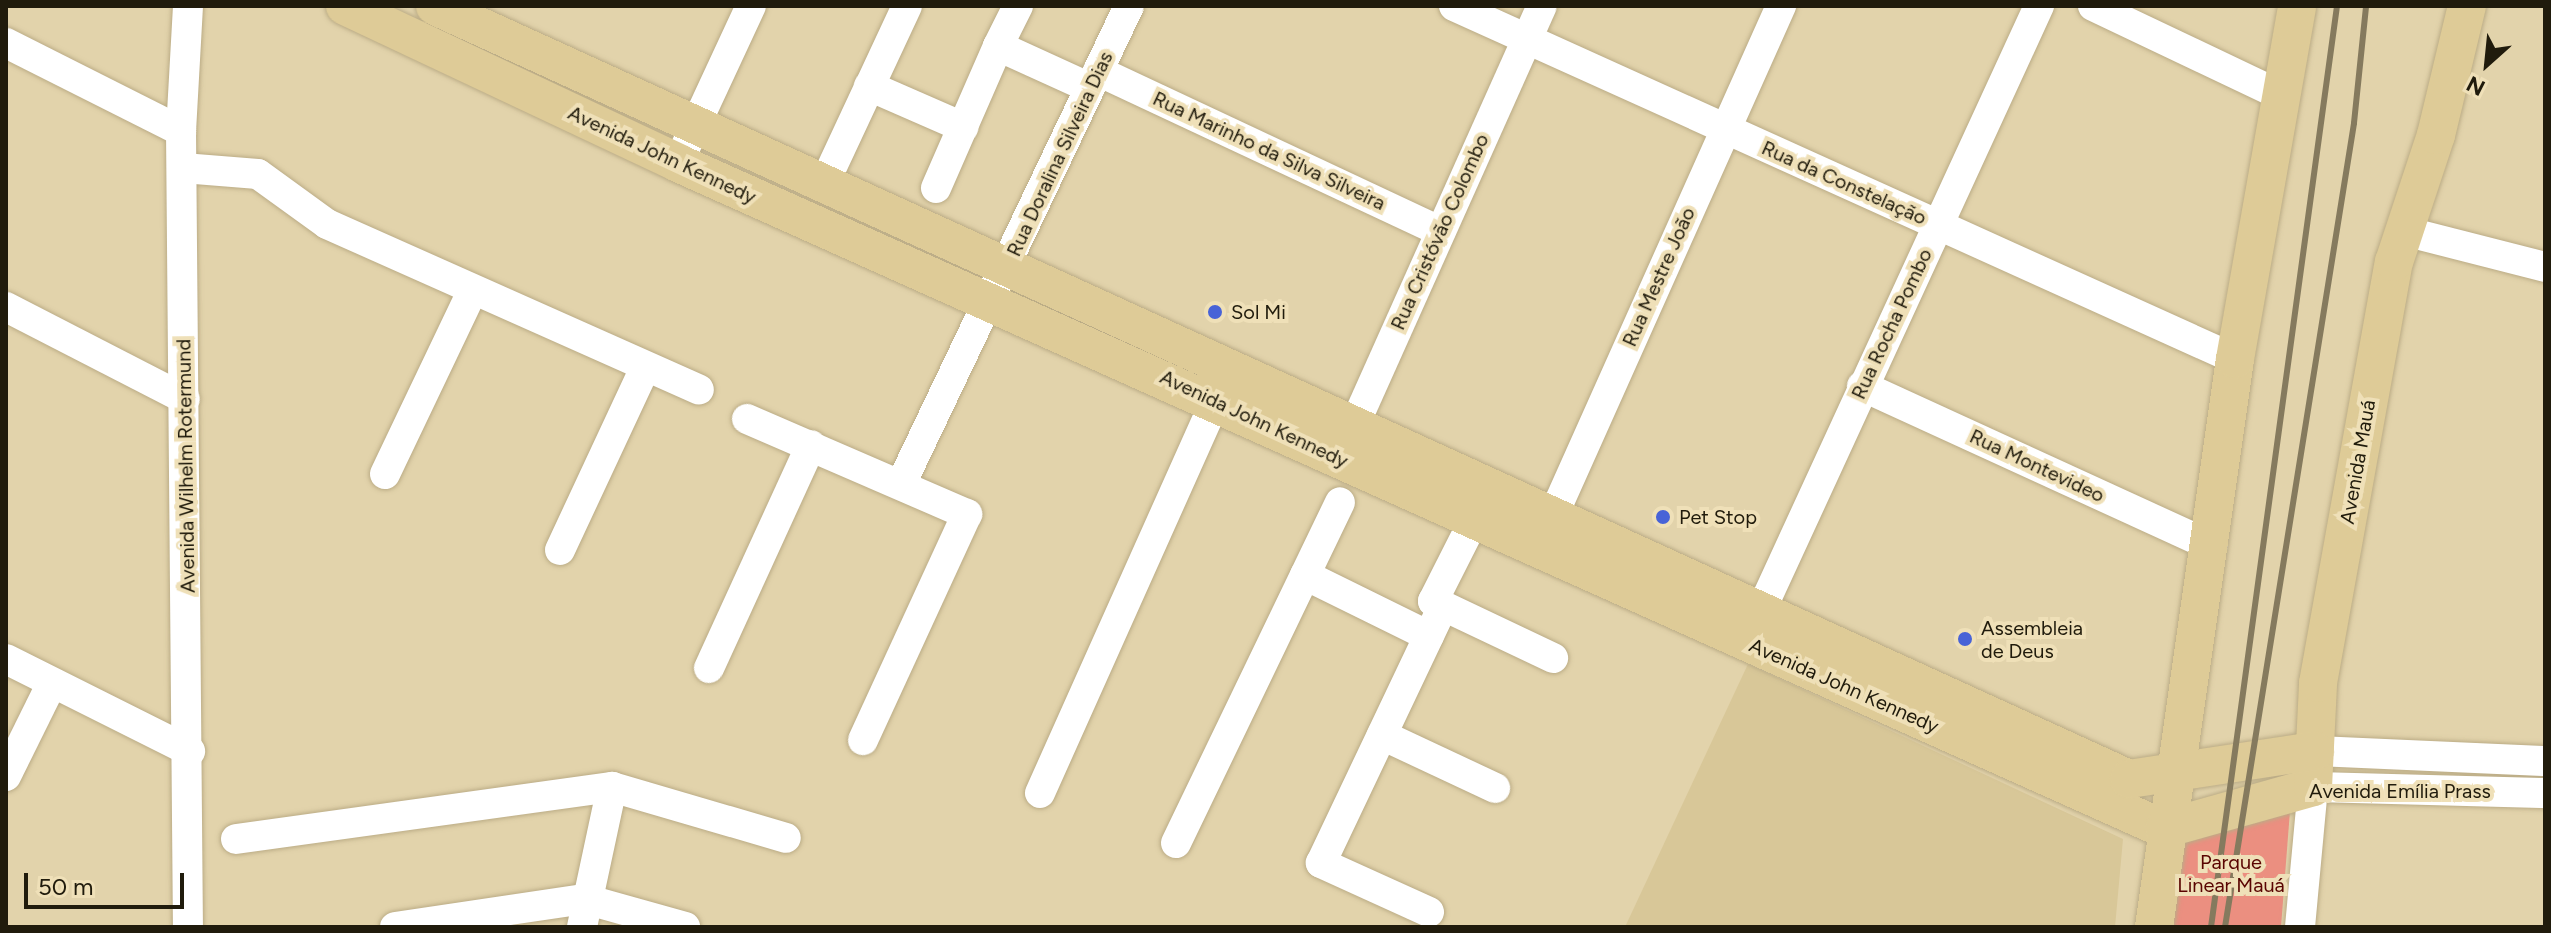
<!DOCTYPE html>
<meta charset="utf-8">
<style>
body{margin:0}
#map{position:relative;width:2551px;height:933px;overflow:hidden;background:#e2d3ab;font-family:Figtree,sans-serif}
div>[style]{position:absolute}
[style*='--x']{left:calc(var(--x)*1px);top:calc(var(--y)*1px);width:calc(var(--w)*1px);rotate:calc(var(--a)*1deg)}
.built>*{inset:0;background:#d8c798}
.green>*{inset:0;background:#eb8f80}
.roads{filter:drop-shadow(0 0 2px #bbac86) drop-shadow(0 0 2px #bbac86)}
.minor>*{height:30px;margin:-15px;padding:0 15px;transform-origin:15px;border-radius:15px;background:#fff}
.major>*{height:38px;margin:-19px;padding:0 19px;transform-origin:19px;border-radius:19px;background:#decb97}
.rail>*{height:6px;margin:-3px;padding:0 3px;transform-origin:3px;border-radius:3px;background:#857a5e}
.dots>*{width:22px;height:22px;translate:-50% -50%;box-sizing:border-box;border:4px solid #efe0b8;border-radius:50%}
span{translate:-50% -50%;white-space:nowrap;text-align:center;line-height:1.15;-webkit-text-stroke:8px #efe0b8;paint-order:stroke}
.street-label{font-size:20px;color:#201b0c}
.poi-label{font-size:20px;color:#201b0c}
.left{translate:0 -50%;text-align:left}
.park-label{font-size:20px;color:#590401}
.frame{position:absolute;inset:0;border:8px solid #201b0c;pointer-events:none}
.north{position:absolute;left:2447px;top:24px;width:80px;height:80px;-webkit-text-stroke:6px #efe0b8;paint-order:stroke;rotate:207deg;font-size:22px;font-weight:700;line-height:32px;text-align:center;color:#201b0c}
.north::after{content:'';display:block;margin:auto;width:28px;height:36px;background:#201b0c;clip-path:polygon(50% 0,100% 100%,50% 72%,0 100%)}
.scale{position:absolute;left:24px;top:873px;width:160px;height:36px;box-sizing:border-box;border:4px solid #201b0c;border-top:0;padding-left:10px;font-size:24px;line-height:28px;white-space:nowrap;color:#201b0c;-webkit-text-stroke:6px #efe0b8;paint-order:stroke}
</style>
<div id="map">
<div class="built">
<div style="clip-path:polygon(1748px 664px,2123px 839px,2115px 927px,1625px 927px)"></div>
</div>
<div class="green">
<div style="clip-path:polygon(2290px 811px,2281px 927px,2169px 927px,2183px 833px)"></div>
</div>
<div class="roads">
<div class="minor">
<div style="--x:188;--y:6;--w:125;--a:93.2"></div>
<div style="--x:181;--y:131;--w:796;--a:89.5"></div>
<div style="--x:1018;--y:6;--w:45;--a:116.6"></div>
<div style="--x:998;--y:46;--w:101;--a:24.5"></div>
<div style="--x:1454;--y:6;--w:857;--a:24.32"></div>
<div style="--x:2093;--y:6;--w:212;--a:25.4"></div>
<div style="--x:6;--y:43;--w:196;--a:26.7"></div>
<div style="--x:1098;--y:71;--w:378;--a:25.1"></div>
<div style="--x:869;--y:86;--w:103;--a:23.6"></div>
<div style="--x:678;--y:163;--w:173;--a:-65.1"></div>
<div style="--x:183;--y:168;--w:75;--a:4.6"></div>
<div style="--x:258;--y:174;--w:85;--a:35.9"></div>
<div style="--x:327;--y:224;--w:407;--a:24"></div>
<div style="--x:824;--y:184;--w:196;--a:-65"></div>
<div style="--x:936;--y:188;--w:155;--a:-66.4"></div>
<div style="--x:2404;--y:231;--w:146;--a:14.3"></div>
<div style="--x:6;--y:307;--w:201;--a:27.2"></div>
<div style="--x:1862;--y:386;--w:385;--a:24.6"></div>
<div style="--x:747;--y:419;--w:240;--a:23.4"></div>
<div style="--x:967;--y:514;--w:249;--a:114.7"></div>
<div style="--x:1345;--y:446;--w:482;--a:-65.9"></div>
<div style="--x:385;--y:474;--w:202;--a:-64.5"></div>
<div style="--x:902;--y:482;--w:527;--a:-64.5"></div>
<div style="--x:1474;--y:520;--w:91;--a:116.8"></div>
<div style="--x:1433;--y:601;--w:133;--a:25.4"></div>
<div style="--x:1544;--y:536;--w:581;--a:-65.91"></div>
<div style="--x:560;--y:550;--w:201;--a:-65"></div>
<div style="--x:1305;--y:575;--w:138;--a:26.2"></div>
<div style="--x:1752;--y:630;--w:687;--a:-65.3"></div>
<div style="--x:6;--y:659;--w:206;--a:26.6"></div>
<div style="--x:709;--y:668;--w:245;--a:-65.4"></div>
<div style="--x:1382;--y:735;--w:125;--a:25.1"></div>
<div style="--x:2315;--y:751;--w:230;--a:2.5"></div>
<div style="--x:6;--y:776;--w:104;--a:-63.7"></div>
<div style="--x:1040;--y:793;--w:431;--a:-65.9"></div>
<div style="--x:236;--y:839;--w:380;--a:-7.9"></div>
<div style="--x:612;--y:787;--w:181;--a:16.3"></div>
<div style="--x:1176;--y:843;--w:378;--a:-64.3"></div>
<div style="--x:1429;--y:912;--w:119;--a:-155.6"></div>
<div style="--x:1321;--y:863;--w:284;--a:-64.6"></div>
<div style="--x:395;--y:927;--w:192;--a:-8.4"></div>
<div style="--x:585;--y:899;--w:104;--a:15.6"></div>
<div style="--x:582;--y:927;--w:143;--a:-77.9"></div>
<div style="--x:2300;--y:927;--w:141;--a:-84.7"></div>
<div style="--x:2313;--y:787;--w:232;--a:1.5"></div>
</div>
<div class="major">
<div style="--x:345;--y:6;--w:368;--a:25.2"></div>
<div style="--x:678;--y:163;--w:1628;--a:24.14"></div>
<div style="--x:2164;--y:829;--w:155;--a:-15.7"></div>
<div style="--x:2313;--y:787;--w:104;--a:-87.2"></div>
<div style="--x:2318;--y:683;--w:428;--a:-79.8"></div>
<div style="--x:2394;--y:262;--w:134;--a:-71.7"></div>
<div style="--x:2436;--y:135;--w:133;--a:-76.5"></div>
<div style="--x:435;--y:6;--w:1862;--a:24.53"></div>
<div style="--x:2129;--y:779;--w:188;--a:-8.6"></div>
<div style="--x:2154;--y:927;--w:574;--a:-81.88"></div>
<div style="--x:2235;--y:359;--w:358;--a:-80"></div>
</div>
</div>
<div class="rail">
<div style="--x:2211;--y:927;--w:930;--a:-82.21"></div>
<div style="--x:2225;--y:927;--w:814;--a:-80.88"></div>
<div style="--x:2354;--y:123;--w:118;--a:-84.1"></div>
</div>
<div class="dots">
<div style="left:1215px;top:312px;background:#4863d7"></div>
<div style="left:1663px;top:517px;background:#4863d7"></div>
<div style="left:1965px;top:639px;background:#4863d7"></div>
</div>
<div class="street-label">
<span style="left:1269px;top:151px;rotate:25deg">Rua Marinho da Silva Silveira</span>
<span style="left:1060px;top:154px;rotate:-65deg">Rua Doralina Silveira Dias</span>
<span style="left:662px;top:155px;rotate:25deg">Avenida John Kennedy</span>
<span style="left:1844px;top:183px;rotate:24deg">Rua da Constelação</span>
<span style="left:1440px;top:232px;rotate:-66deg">Rua Cristóvão Colombo</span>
<span style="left:1659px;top:277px;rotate:-66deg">Rua Mestre João</span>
<span style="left:1892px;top:324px;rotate:-65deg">Rua Rocha Pombo</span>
<span style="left:1254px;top:419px;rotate:25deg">Avenida John Kennedy</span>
<span style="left:2358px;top:462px;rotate:-80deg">Avenida Mauá</span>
<span style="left:186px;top:466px;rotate:-91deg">Avenida Wilhelm Rotermund</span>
<span style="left:2037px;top:466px;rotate:25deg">Rua Montevideo</span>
<span style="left:1844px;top:686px;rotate:24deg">Avenida John Kennedy</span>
<span style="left:2400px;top:791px">Avenida Emília Prass</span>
</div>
<div class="poi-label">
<span class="left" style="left:1231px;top:312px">Sol Mi</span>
<span class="left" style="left:1679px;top:517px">Pet Stop</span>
<span class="left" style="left:1981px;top:640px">Assembleia<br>de Deus</span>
</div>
<div class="park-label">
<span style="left:2231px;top:874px">Parque<br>Linear Mauá</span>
</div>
<div class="frame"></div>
<div class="north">N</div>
<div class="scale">50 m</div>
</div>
